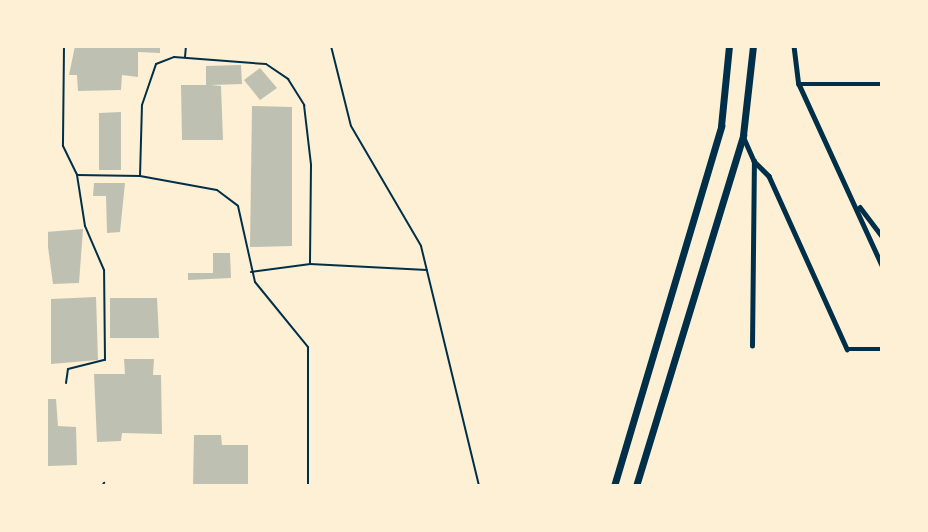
<!DOCTYPE html>
<style>
body{margin:0}
#map{position:relative;width:928px;height:532px;overflow:hidden;background:#fdf0d5;font-family:Literata,serif}
div>[style]{position:absolute}
[style*='--x']{left:calc(var(--x)*1px);top:calc(var(--y)*1px);width:calc(var(--w)*1px);rotate:calc(var(--a)*1deg)}
.building>*{inset:0;background:#bec0b2}
.service>*{height:2px;margin:-1px;padding:0 1px;transform-origin:1px;border-radius:1px;background:#003049}
.minor>*{height:4.5px;margin:-2.25px;padding:0 2.25px;transform-origin:2.25px;border-radius:2.25px;background:#003049}
.primary>*{height:7px;margin:-3.5px;padding:0 3.5px;transform-origin:3.5px;border-radius:3.5px;background:#003049}
.rail>*{height:2px;margin:-1px;padding:0 1px;transform-origin:1px;border-radius:1px;background:#657d81}
span{translate:-50% -50%;white-space:nowrap;text-align:center;line-height:1.15;-webkit-text-stroke:5px #fdf0d5;paint-order:stroke}
.frame{position:absolute;inset:0;border:48px solid #fdf0d5;pointer-events:none}
</style>
<div id="map">
<div class="building">
<div style="clip-path:polygon(75px 46px,160px 46px,160px 53px,138px 52px,138px 77px,122px 75px,121px 90px,78px 91px,77px 75px,69px 75px)"></div>
<div style="clip-path:polygon(241px 65px,242px 84px,211px 85px,221px 86px,223px 140px,182px 140px,181px 85px,206px 85px,206px 66px)"></div>
<div style="clip-path:polygon(260px 68px,277px 88px,260px 100px,244px 80px)"></div>
<div style="clip-path:polygon(252px 106px,292px 107px,292px 246px,250px 247px)"></div>
<div style="clip-path:polygon(121px 112px,121px 170px,99px 170px,99px 113px)"></div>
<div style="clip-path:polygon(94px 183px,125px 183px,120px 232px,107px 233px,106px 196px,93px 196px)"></div>
<div style="clip-path:polygon(83px 229px,79px 283px,53px 284px,46px 232px)"></div>
<div style="clip-path:polygon(213px 253px,230px 253px,231px 278px,188px 280px,188px 273px,213px 273px)"></div>
<div style="clip-path:polygon(96px 297px,98px 360px,51px 364px,51px 299px)"></div>
<div style="clip-path:polygon(110px 298px,157px 298px,159px 338px,110px 338px)"></div>
<div style="clip-path:polygon(124px 359px,154px 359px,153px 375px,161px 375px,162px 434px,122px 433px,121px 441px,97px 442px,94px 374px,125px 374px)"></div>
<div style="clip-path:polygon(46px 399px,56px 399px,58px 426px,76px 427px,77px 465px,48px 466px)"></div>
<div style="clip-path:polygon(194px 435px,221px 435px,222px 445px,248px 445px,248px 486px,193px 486px)"></div>
</div>
<div class="service">
<div style="--x:64;--y:46;--w:100;--a:90.6"></div>
<div style="--x:63;--y:146;--w:32;--a:64"></div>
<div style="--x:77;--y:175;--w:63;--a:0.9"></div>
<div style="--x:140;--y:176;--w:71;--a:-88.4"></div>
<div style="--x:142;--y:105;--w:43;--a:-71.1"></div>
<div style="--x:156;--y:64;--w:19;--a:-21"></div>
<div style="--x:174;--y:57;--w:92;--a:4.4"></div>
<div style="--x:266;--y:64;--w:27;--a:34"></div>
<div style="--x:288;--y:79;--w:31;--a:58"></div>
<div style="--x:304;--y:105;--w:60;--a:83.3"></div>
<div style="--x:311;--y:165;--w:99;--a:90.6"></div>
<div style="--x:310;--y:264;--w:117;--a:2.9"></div>
<div style="--x:331;--y:46;--w:82;--a:76"></div>
<div style="--x:351;--y:126;--w:139;--a:59.7"></div>
<div style="--x:421;--y:246;--w:247;--a:76.4"></div>
<div style="--x:185;--y:57;--w:11;--a:-85"></div>
<div style="--x:140;--y:176;--w:78;--a:10.3"></div>
<div style="--x:217;--y:190;--w:26;--a:37"></div>
<div style="--x:238;--y:206;--w:78;--a:77.4"></div>
<div style="--x:255;--y:282;--w:84;--a:50.8"></div>
<div style="--x:308;--y:347;--w:139;--a:90"></div>
<div style="--x:251;--y:272;--w:60;--a:-7.7"></div>
<div style="--x:66;--y:383;--w:14;--a:-82"></div>
<div style="--x:68;--y:369;--w:38;--a:-14"></div>
<div style="--x:105;--y:360;--w:90;--a:-90.6"></div>
<div style="--x:104;--y:270;--w:48;--a:-113.4"></div>
<div style="--x:85;--y:226;--w:52;--a:-98.9"></div>
<div style="--x:102;--y:486;--w:4;--a:-56"></div>
</div>
<div class="minor">
<div style="--x:794;--y:46;--w:38;--a:83"></div>
<div style="--x:799;--y:84;--w:199;--a:65.4"></div>
<div style="--x:799;--y:84;--w:83;--a:0"></div>
<div style="--x:743;--y:136;--w:27;--a:66"></div>
<div style="--x:754;--y:161;--w:21;--a:45"></div>
<div style="--x:769;--y:176;--w:190;--a:65.7"></div>
<div style="--x:847;--y:349;--w:35;--a:0"></div>
<div style="--x:860;--y:207;--w:36;--a:53"></div>
<div style="--x:752;--y:346;--w:185;--a:-89.4"></div>
</div>
<div class="primary">
<div style="--x:614;--y:486;--w:376;--a:-73.4"></div>
<div style="--x:721;--y:126;--w:80;--a:-84.3"></div>
<div style="--x:636;--y:486;--w:367;--a:-73"></div>
<div style="--x:743;--y:135;--w:90;--a:-83.6"></div>
</div>
<div class="rail">
<div style="--x:46;--y:186;--w:234;--a:90"></div>
<div style="--x:46;--y:430;--w:56;--a:89"></div>
</div>
<div class="frame"></div>
</div>
